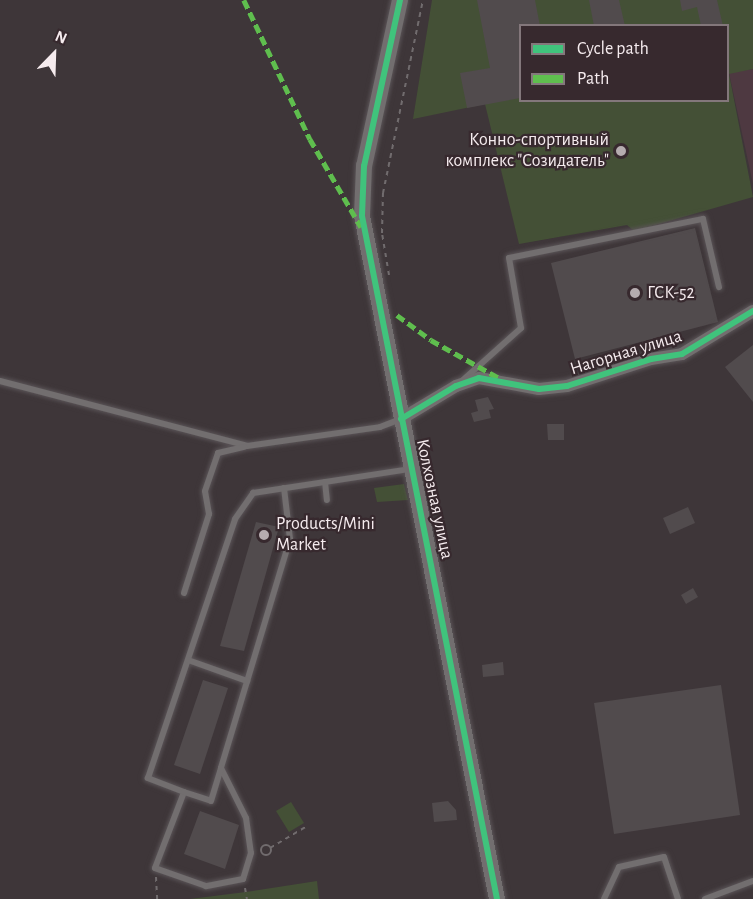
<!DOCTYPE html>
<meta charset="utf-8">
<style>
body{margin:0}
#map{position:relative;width:753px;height:899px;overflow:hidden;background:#3e3639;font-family:"Alegreya Sans",sans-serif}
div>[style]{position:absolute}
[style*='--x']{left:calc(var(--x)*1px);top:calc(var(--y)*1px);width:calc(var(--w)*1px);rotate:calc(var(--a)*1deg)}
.built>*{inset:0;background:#4e3941}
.green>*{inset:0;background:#445036}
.building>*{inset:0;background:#514b4d}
.path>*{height:2px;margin-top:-1px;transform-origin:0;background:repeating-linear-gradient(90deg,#716c6e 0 4.5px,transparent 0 9px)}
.path>.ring{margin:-1px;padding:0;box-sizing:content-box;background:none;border:2px solid #716c6e;border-radius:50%}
.roads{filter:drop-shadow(0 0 2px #5a5457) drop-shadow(0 0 2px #5a5457)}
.service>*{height:6px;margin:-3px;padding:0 3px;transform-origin:3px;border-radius:3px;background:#726e6f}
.minor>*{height:12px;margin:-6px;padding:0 6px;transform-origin:6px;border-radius:6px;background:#726e6f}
.tertiary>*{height:16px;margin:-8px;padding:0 8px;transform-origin:8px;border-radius:8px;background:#726e6f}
.quiet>*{height:4.5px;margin-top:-2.25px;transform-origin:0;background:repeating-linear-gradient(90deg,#5fbe4e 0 9px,transparent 0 13.5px)}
.cycleway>*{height:6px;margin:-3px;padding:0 3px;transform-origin:3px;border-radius:3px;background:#40c37c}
.dots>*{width:16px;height:16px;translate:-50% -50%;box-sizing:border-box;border:3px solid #37292e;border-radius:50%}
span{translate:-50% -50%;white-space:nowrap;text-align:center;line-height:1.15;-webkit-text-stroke:4.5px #37292e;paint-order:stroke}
.poi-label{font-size:18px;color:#f5ebee}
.right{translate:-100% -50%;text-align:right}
.left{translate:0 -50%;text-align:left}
.street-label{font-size:18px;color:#f5ebee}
.legend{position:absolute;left:519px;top:24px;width:210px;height:78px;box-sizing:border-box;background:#37292e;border:2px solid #83777b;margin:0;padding:8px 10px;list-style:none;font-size:18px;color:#f5ebee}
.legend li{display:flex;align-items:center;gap:12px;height:30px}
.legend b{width:30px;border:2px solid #83777b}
.north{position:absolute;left:24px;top:24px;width:60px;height:60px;-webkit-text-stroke:4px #37292e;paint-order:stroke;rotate:23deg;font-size:16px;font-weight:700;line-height:24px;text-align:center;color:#f5ebee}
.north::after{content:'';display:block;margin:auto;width:21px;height:27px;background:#f5ebee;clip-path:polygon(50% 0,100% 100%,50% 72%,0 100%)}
</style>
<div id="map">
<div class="built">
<div style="clip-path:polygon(753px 69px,753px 184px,729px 73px)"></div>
</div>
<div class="green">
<div style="clip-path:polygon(evenodd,432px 0,753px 0,753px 69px,729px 74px,753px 197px,634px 231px,627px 225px,519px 244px,485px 104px,413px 119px,432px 0,520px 26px,728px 26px,728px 100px,520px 100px,520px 26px)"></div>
<div style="clip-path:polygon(404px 484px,408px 500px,377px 502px,374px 488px)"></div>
<div style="clip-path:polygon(291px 802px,304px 823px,289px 832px,276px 811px)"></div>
<div style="clip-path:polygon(317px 881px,319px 899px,190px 899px,246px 892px)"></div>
</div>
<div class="building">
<div style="clip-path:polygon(477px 0,535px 0,540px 26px,520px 26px,520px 98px,467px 108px,460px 73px,490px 68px)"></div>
<div style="clip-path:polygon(589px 0,619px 0,625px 26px,594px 26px)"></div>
<div style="clip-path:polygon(680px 0,717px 0,723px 26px,701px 26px,697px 7px,682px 11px)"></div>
<div style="clip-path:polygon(695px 228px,718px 322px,575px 359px,551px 263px)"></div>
<div style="clip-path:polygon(753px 345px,753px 402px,725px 367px)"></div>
<div style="clip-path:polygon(488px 397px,494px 409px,489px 410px,491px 418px,474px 422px,471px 413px,478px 411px,475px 400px)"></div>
<div style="clip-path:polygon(547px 424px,564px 424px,564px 440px,548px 440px)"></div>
<div style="clip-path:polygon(688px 507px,695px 523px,670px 534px,663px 518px)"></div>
<div style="clip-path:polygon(256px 522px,279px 527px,244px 651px,220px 646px)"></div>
<div style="clip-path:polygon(693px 588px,698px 597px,686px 604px,681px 595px)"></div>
<div style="clip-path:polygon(503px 662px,504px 675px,483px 677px,482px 665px)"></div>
<div style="clip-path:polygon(203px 680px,228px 688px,200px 774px,174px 765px)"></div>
<div style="clip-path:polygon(721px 685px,740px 815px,614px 834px,594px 703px)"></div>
<div style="clip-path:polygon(448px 801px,456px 810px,457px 820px,434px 822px,432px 803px)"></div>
<div style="clip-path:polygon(200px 811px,239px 825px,225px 869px,184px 854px)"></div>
</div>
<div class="path">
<div style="--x:389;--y:275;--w:43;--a:-99.5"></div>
<div style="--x:382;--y:233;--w:40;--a:-88.6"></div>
<div style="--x:383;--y:193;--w:197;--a:-78.3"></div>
<div class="ring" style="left:261px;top:845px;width:8px;height:8px"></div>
<div style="--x:270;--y:848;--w:43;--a:-30.7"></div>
<div style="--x:156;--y:877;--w:22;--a:87"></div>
<div style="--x:245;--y:888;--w:11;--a:80"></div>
</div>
<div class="roads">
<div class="service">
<div style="--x:463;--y:380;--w:78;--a:-41.9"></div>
<div style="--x:521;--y:328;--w:71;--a:-99.7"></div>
<div style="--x:509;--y:258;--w:198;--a:-11.4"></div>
<div style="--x:703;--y:219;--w:70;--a:76.8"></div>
<div style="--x:0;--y:381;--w:255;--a:14.7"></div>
<div style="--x:247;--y:446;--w:134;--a:-8.1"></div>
<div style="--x:380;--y:427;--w:22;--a:-21"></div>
<div style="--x:325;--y:482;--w:18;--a:84"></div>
<div style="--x:284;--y:488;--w:51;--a:83.3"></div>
<div style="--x:290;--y:539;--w:239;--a:106.8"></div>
<div style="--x:221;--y:768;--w:56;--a:63.4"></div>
<div style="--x:246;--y:818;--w:35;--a:82"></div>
<div style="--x:251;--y:853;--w:27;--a:107"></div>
<div style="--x:243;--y:879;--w:38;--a:169"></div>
<div style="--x:206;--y:886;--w:54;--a:-160.6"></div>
<div style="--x:155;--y:868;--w:81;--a:-69.1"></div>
<div style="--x:184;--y:792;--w:39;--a:-159"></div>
<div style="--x:148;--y:778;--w:273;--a:-71.4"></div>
<div style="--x:235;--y:519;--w:32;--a:-55"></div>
<div style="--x:253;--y:493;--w:158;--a:-8.7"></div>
<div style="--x:184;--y:593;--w:83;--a:-72.4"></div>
<div style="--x:209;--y:514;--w:23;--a:-100"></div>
<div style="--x:205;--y:491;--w:40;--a:-71.1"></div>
<div style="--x:218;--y:453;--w:27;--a:-13"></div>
<div style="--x:188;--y:660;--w:63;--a:19.6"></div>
<div style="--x:184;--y:792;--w:28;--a:18"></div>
<div style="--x:211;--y:801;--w:34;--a:-73"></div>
<div style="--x:604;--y:899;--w:35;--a:-65"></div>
<div style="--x:619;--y:867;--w:46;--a:-12.5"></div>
<div style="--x:664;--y:857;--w:44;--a:71.6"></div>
<div style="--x:705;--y:899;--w:51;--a:-20.6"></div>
</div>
<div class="minor">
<div style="--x:401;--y:419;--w:64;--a:-31"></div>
<div style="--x:456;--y:386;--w:24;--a:-19"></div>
<div style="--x:479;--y:378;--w:61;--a:10.4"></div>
<div style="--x:539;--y:389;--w:28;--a:-6"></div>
<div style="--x:567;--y:386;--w:88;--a:-17.8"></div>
<div style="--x:651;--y:359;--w:31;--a:-9"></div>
<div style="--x:682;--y:354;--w:83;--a:-31.2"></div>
</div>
<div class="tertiary">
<div style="--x:400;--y:0;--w:170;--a:102.2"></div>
<div style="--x:364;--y:166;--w:50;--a:92.3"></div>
<div style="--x:362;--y:216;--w:696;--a:78.82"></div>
</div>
</div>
<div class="quiet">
<div style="--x:244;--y:0;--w:154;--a:64.6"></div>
<div style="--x:310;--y:139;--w:102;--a:59.9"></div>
<div style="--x:397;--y:315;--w:42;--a:36.3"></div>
<div style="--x:431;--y:340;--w:78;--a:29.2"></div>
</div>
<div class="cycleway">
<div style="--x:400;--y:0;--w:170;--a:102.2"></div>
<div style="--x:364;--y:166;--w:50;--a:92.3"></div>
<div style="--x:362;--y:216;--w:696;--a:78.82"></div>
<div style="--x:401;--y:419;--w:64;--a:-31"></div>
<div style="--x:456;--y:386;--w:24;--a:-19"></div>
<div style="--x:479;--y:378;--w:61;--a:10.4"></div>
<div style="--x:539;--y:389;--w:28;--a:-6"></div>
<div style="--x:567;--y:386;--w:88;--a:-17.8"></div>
<div style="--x:651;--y:359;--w:31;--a:-9"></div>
<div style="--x:682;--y:354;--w:83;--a:-31.2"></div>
</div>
<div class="dots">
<div style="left:621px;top:151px;background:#b5acaf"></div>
<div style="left:635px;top:293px;background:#b5acaf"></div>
<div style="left:264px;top:535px;background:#b5acaf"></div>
</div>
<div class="poi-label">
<span class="right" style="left:609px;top:151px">Конно-спортивный<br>комплекс "Созидатель"</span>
<span class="left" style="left:647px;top:293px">ГСК-52</span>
<span class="left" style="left:276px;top:535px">Products/Mini<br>Market</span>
</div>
<div class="street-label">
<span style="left:626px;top:353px;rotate:-17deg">Нагорная улица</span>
<span style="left:434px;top:499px;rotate:78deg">Колхозная улица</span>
</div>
<ul class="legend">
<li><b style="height:8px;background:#40c37c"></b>Cycle path</li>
<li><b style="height:8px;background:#5fbe4e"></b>Path</li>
</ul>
<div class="north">N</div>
</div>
